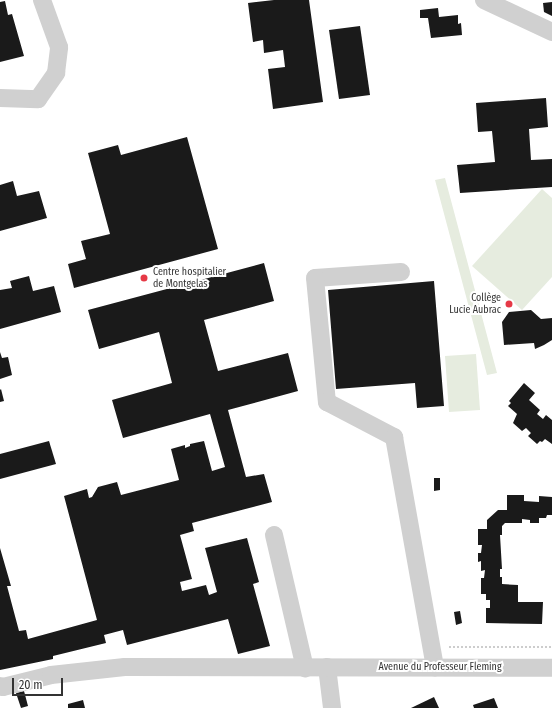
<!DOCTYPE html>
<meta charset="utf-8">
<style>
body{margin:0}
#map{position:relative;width:552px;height:708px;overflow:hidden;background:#fff;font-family:"Fira Sans Condensed",sans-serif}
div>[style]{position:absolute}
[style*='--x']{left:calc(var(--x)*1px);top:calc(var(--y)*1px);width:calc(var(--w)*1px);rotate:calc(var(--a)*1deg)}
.green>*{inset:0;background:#e6ecdf}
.building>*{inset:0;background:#1a1a1a}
.path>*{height:2.5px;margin-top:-1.25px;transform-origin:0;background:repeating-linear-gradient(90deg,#cdcdcd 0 2px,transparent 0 4px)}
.street>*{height:18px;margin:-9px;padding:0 9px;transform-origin:9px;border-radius:9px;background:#d0d0d0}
.dots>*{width:11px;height:11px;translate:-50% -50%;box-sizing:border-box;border:2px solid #fff;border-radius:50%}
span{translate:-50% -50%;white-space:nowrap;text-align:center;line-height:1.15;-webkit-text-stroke:4px #fff;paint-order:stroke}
.poi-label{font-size:10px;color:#333}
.left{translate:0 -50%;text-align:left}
.right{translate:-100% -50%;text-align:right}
.street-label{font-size:10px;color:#333}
.scale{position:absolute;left:12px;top:678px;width:51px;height:18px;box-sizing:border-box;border:2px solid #333;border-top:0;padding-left:5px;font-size:12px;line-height:14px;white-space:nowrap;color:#333;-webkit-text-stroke:3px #fff;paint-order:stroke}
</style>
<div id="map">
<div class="green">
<div style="clip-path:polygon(445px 178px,497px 373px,487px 375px,435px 180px)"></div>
<div style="clip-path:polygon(542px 189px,552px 198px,552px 277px,522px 310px,472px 266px)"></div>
<div style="clip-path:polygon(476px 354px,480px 410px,449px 412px,445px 356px)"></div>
</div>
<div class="building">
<div style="clip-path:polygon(274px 0,309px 0,323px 102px,273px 109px,268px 69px,285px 67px,283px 50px,264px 53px,263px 40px,253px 42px,248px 3px)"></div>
<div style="clip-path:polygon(5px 1px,8px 15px,12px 14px,24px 56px,0 62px,0 2px)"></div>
<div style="clip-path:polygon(552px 2px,552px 16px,544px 12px,543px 3px)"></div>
<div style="clip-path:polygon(438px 8px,439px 17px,458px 15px,458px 24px,461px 23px,462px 35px,431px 38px,428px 18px,420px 18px,420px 10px)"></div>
<div style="clip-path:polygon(360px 26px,370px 95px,339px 99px,329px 30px)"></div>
<div style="clip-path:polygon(546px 98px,548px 127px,529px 129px,531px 160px,552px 159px,552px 187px,460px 193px,457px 165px,495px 162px,492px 131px,478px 132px,476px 103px)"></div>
<div style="clip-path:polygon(187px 137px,218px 249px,74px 288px,68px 264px,86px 259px,81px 241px,110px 234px,88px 153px,118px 145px,121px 155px)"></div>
<div style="clip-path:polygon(13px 181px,17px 196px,39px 191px,47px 218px,0 231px,0 185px)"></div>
<div style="clip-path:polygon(264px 263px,274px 301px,204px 320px,218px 371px,288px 353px,298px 391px,228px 410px,246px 477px,264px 474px,272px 502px,192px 523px,194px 531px,180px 535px,192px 579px,180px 582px,182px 591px,206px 585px,209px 595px,217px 592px,205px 548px,247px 538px,259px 582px,253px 584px,270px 646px,238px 654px,228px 619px,127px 645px,123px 630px,104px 635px,106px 643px,53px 656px,53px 659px,0 670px,0 548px,11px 586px,7px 586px,19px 631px,26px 630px,28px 639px,97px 620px,64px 496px,87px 489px,89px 498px,92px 497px,98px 487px,117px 482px,121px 495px,179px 480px,171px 449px,185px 445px,185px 448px,190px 446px,190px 444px,204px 441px,212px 471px,225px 467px,210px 414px,123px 438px,112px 400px,172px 383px,159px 332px,99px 349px,88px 310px)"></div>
<div style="clip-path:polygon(29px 276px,33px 291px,54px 286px,61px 312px,0 329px,0 290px,12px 288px,10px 281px)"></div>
<div style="clip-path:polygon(434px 281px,444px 406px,417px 408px,415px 383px,336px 389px,328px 290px)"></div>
<div style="clip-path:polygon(531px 310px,541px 319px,552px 318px,552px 340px,544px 345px,535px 349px,534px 343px,504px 345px,502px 322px,509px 312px)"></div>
<div style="clip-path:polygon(0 352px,2px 358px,8px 357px,12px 375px,0 379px)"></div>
<div style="clip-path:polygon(524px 383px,535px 393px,529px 400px,540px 410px,537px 414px,543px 419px,546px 415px,552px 420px,552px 444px,545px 439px,542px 442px,540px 441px,537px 444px,528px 436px,531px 433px,526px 428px,522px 431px,513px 423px,517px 414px,508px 406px,511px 403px,509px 401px)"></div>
<div style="clip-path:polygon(1px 389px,4px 401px,0 402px,0 390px)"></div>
<div style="clip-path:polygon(49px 441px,56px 464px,0 479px,0 454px)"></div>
<div style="clip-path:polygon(434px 478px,440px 478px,440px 490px,434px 491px)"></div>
<div style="clip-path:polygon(507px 495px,524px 495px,524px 501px,539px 502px,539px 496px,552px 497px,552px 515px,547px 515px,546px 518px,539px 518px,539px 523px,530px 523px,530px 520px,522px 519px,522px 523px,505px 523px,502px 526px,502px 535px,500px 535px,502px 569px,500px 569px,500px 577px,502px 577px,502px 584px,518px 585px,518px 602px,543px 602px,542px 624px,486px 623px,486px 608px,490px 608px,490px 600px,486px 600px,486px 594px,481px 594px,481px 578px,484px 578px,485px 570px,481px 571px,481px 561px,478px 562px,478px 553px,481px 553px,482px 545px,478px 545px,478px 529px,487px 529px,487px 520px,498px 510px,507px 510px)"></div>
<div style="clip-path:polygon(460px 611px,462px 623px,456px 625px,454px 612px)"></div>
<div style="clip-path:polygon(24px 691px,28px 706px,21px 708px,16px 693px)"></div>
<div style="clip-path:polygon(434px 697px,439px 708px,411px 708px)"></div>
<div style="clip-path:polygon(494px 698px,498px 708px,474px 708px,473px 705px)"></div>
<div style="clip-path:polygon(83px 700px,85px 708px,68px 708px,68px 704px)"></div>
</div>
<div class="path">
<div style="--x:449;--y:647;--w:103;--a:0"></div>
</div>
<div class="street">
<div style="--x:484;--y:0;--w:75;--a:25.2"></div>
<div style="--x:0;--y:98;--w:38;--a:2"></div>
<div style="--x:38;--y:99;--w:32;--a:-55"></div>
<div style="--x:56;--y:73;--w:26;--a:-83"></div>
<div style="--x:59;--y:47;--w:50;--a:-109.9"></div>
<div style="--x:401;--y:272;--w:86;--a:176"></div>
<div style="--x:315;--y:278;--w:125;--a:84.5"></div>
<div style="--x:327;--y:402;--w:76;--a:27.6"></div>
<div style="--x:394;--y:437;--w:234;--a:79.9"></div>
<div style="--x:274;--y:535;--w:137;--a:76.9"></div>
<div style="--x:327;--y:667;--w:41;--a:83"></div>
<div style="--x:0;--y:686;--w:3;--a:18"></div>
<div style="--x:3;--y:687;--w:49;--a:-14"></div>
<div style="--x:51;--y:675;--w:74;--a:-6.2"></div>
<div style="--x:125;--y:667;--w:427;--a:0.1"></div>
</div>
<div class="dots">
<div style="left:144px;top:278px;background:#e63946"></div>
<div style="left:509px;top:304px;background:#e63946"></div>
</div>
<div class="poi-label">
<span class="left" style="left:153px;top:278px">Centre hospitalier<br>de Montgelas</span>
<span class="right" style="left:501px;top:304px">Collège<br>Lucie Aubrac</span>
</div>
<div class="street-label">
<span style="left:440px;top:668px">Avenue du Professeur Fleming</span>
</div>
<div class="scale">20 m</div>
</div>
